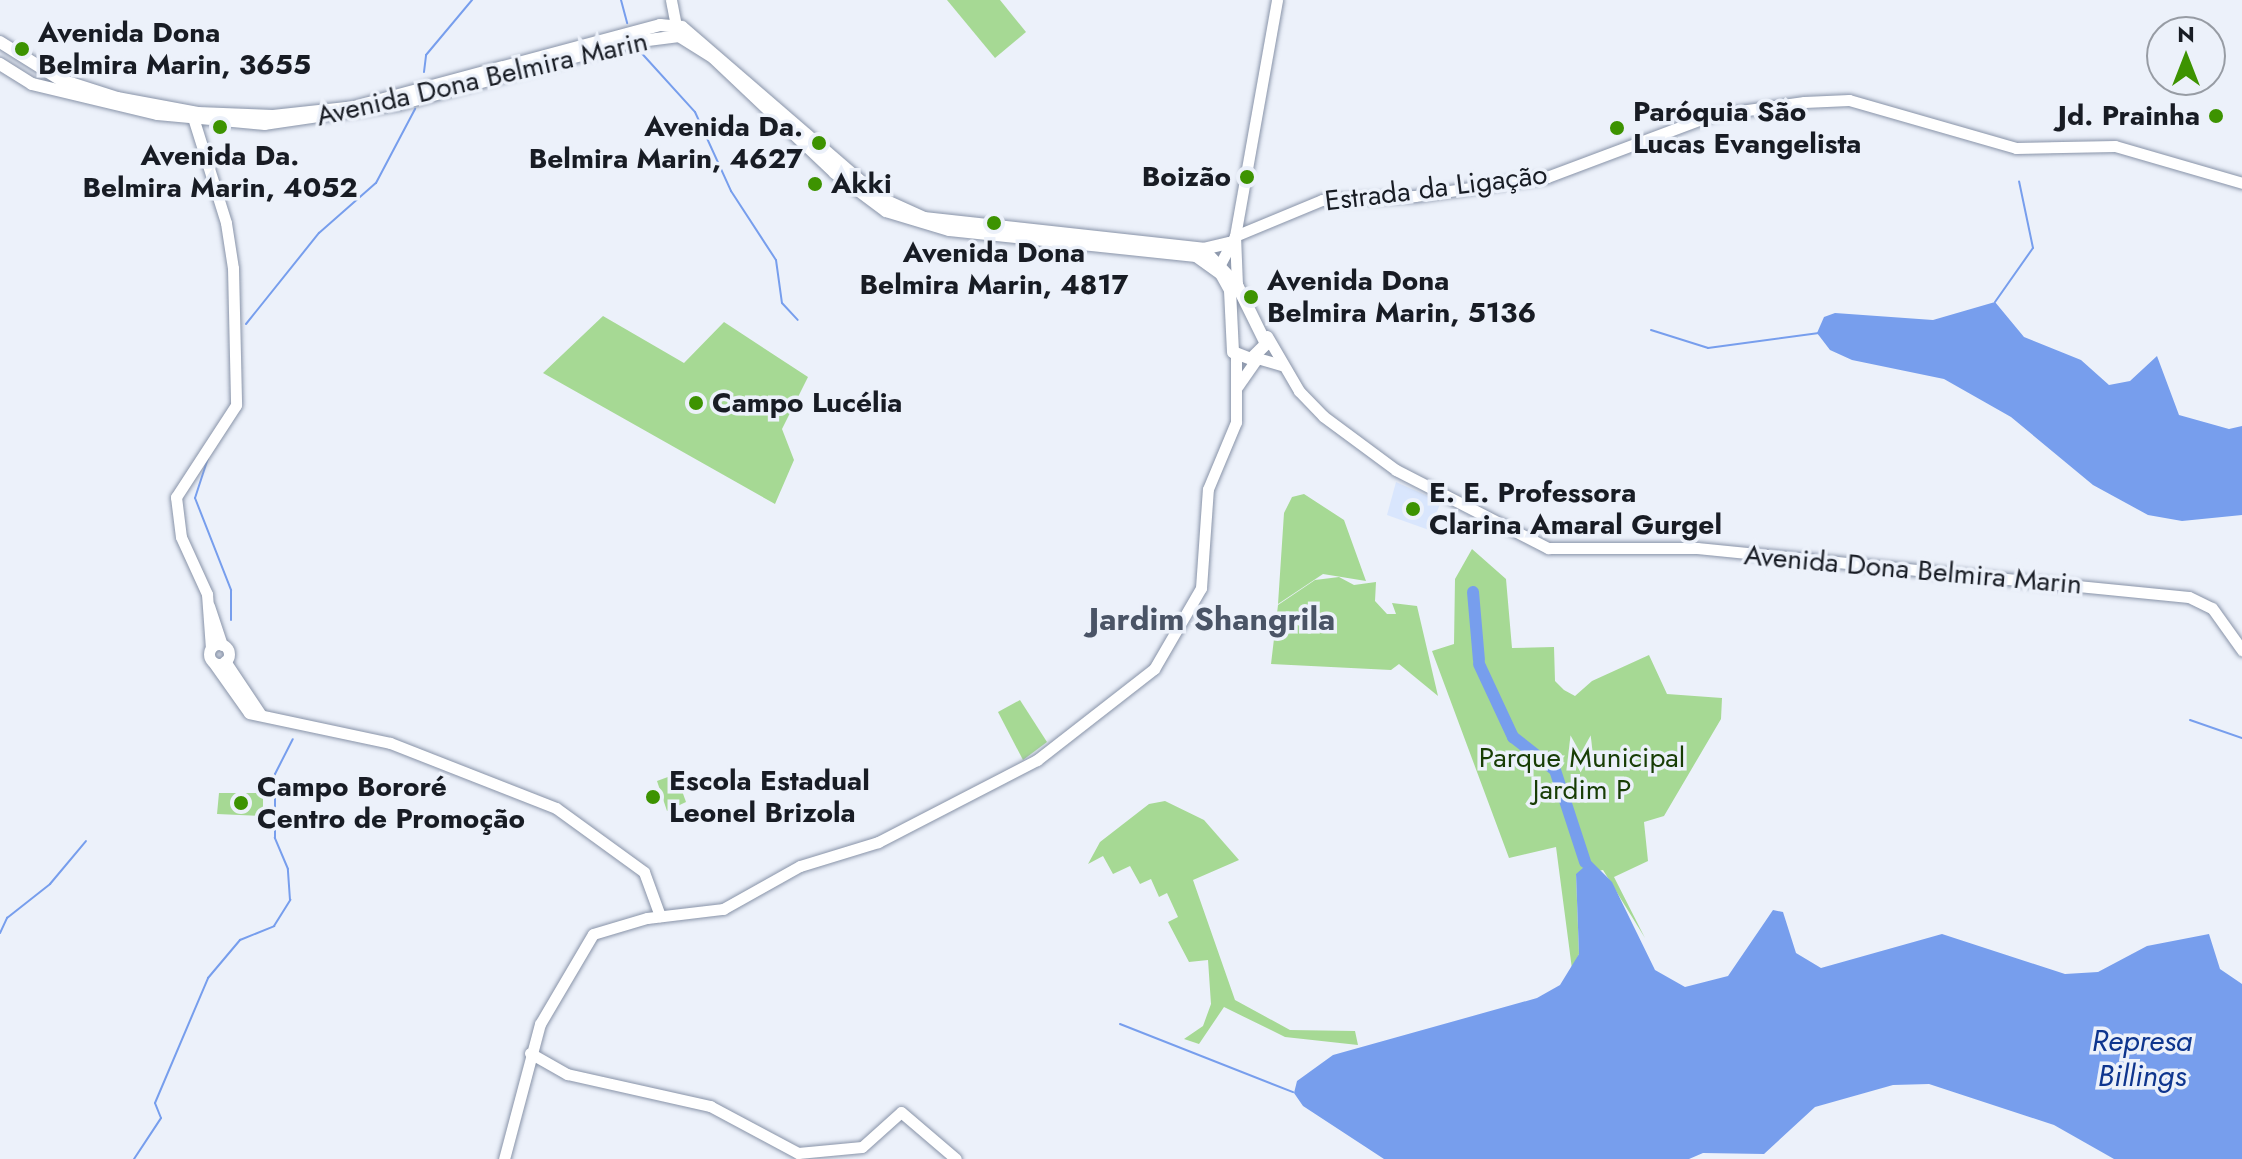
<!DOCTYPE html>
<meta charset="utf-8">
<style>
body{margin:0}
#map{position:relative;width:2242px;height:1159px;overflow:hidden;background:#ecf1fa;font-family:Jost,sans-serif}
div>[style]{position:absolute}
[style*='--x']{left:calc(var(--x)*1px);top:calc(var(--y)*1px);width:calc(var(--w)*1px);rotate:calc(var(--a)*1deg)}
.built>*{inset:0;background:#d9e6fd}
.green>*{inset:0;background:#a6d994}
.water>*{inset:0;background:#779eed}
.stream>*{height:2px;margin:-1px;padding:0 1px;transform-origin:1px;border-radius:1px;background:#779eed}
.river>*{height:12px;margin:-6px;padding:0 6px;transform-origin:6px;border-radius:6px;background:#779eed}
.roads{filter:drop-shadow(0 0 2px #8893a8) drop-shadow(0 0 2px #8893a8)}
.secondary>*{height:11px;margin:-5.5px;padding:0 5.5px;transform-origin:5.5px;border-radius:5.5px;background:#fff}
.secondary>.ring{margin:-5.5px;padding:0;box-sizing:content-box;background:none;border:11px solid #fff;border-radius:50%}
.primary>*{height:12px;margin:-6px;padding:0 6px;transform-origin:6px;border-radius:6px;background:#fff}
.dots>*{width:22px;height:22px;translate:-50% -50%;box-sizing:border-box;border:4px solid #ecf1fa;border-radius:50%}
span{translate:-50% -50%;white-space:nowrap;text-align:center;line-height:1.15;-webkit-text-stroke:7px #ecf1fa;paint-order:stroke}
.poi-label{font-size:28px;color:#181c24;font-weight:700}
.left{translate:0 -50%;text-align:left}
.right{translate:-100% -50%;text-align:right}
.street-label{font-size:28px;color:#181c24}
.park-label{font-size:28px;color:#183d05}
.water-label{font-size:30px;color:#0e358e;font-style:italic}
.quarter-label{font-size:32px;color:#4a5466;font-weight:700}
.north{position:absolute;left:2146px;top:16px;width:80px;height:80px;box-sizing:border-box;background:#ecf1fa;border:2px solid #979ca4;border-radius:50%;rotate:0deg;font-size:22px;font-weight:700;line-height:32px;text-align:center;color:#181c24}
.north::after{content:'';display:block;margin:auto;width:28px;height:36px;background:#3d9301;clip-path:polygon(50% 0,100% 100%,50% 72%,0 100%)}
</style>
<div id="map">
<div class="built">
<div style="clip-path:polygon(1396px 482px,1441px 502px,1429px 530px,1387px 515px)"></div>
</div>
<div class="green">
<div style="clip-path:polygon(947px 0,1000px 0,1026px 32px,995px 58px)"></div>
<div style="clip-path:polygon(603px 316px,684px 363px,724px 322px,808px 377px,782px 429px,794px 460px,775px 504px,543px 373px)"></div>
<div style="clip-path:polygon(1304px 494px,1344px 520px,1366px 581px,1323px 574px,1278px 604px,1284px 513px,1292px 497px)"></div>
<div style="clip-path:polygon(1472px 549px,1506px 579px,1512px 648px,1554px 647px,1555px 681px,1564px 690px,1575px 696px,1592px 681px,1649px 655px,1667px 694px,1722px 698px,1721px 719px,1664px 816px,1644px 822px,1648px 861px,1614px 877px,1645px 938px,1603px 870px,1576px 874px,1579px 954px,1572px 969px,1556px 847px,1509px 858px,1432px 651px,1454px 644px,1455px 579px)"></div>
<div style="clip-path:polygon(1339px 577px,1354px 585px,1376px 582px,1375px 601px,1387px 614px,1396px 614px,1392px 603px,1417px 606px,1438px 696px,1399px 664px,1391px 670px,1271px 664px,1278px 605px,1315px 580px)"></div>
<div style="clip-path:polygon(1020px 700px,1047px 742px,1023px 760px,998px 712px)"></div>
<div style="clip-path:polygon(676px 774px,686px 802px,667px 811px,657px 781px)"></div>
<div style="clip-path:polygon(219px 793px,263px 793px,263px 816px,217px 814px)"></div>
<div style="clip-path:polygon(1165px 801px,1204px 820px,1239px 860px,1193px 880px,1235px 1000px,1290px 1030px,1355px 1031px,1358px 1045px,1285px 1037px,1224px 1007px,1199px 1044px,1184px 1039px,1203px 1026px,1211px 1004px,1208px 960px,1189px 962px,1168px 922px,1178px 917px,1167px 893px,1159px 897px,1151px 879px,1140px 884px,1130px 866px,1113px 874px,1103px 856px,1088px 864px,1100px 842px,1149px 804px)"></div>
</div>
<div class="water">
<div style="clip-path:polygon(1995px 302px,2024px 337px,2081px 360px,2109px 385px,2130px 381px,2157px 356px,2179px 415px,2229px 429px,2242px 426px,2242px 515px,2182px 521px,2148px 515px,2093px 485px,2011px 417px,1944px 379px,1852px 360px,1830px 350px,1817px 333px,1824px 317px,1835px 313px,1933px 320px)"></div>
<div style="clip-path:polygon(1591px 861px,1612px 882px,1655px 970px,1685px 987px,1728px 976px,1773px 910px,1783px 912px,1796px 953px,1821px 968px,1942px 934px,2065px 974px,2098px 972px,2147px 946px,2209px 934px,2220px 969px,2242px 984px,2242px 1159px,2114px 1159px,2054px 1125px,1929px 1084px,1893px 1085px,1815px 1107px,1764px 1154px,1703px 1153px,1689px 1159px,1384px 1159px,1303px 1106px,1294px 1093px,1297px 1081px,1333px 1055px,1537px 998px,1560px 985px,1579px 954px,1576px 874px)"></div>
</div>
<div class="stream">
<div style="--x:621;--y:0;--w:24;--a:75"></div>
<div style="--x:636;--y:47;--w:88;--a:47.8"></div>
<div style="--x:695;--y:112;--w:87;--a:65.5"></div>
<div style="--x:731;--y:191;--w:82;--a:56.9"></div>
<div style="--x:776;--y:260;--w:43;--a:82.1"></div>
<div style="--x:782;--y:303;--w:23;--a:47"></div>
<div style="--x:424;--y:72;--w:17;--a:-83"></div>
<div style="--x:426;--y:55;--w:72;--a:-50.1"></div>
<div style="--x:1995;--y:302;--w:66;--a:-54.9"></div>
<div style="--x:2033;--y:248;--w:68;--a:-101.8"></div>
<div style="--x:246;--y:324;--w:117;--a:-51.3"></div>
<div style="--x:319;--y:233;--w:76;--a:-41.3"></div>
<div style="--x:376;--y:183;--w:84;--a:-62.2"></div>
<div style="--x:1651;--y:330;--w:60;--a:17.5"></div>
<div style="--x:1708;--y:348;--w:112;--a:-7.7"></div>
<div style="--x:208;--y:458;--w:42;--a:108"></div>
<div style="--x:195;--y:498;--w:99;--a:68.6"></div>
<div style="--x:231;--y:590;--w:30;--a:90"></div>
<div style="--x:2190;--y:720;--w:55;--a:19.1"></div>
<div style="--x:0;--y:933;--w:17;--a:-65"></div>
<div style="--x:7;--y:918;--w:55;--a:-38.3"></div>
<div style="--x:50;--y:884;--w:56;--a:-50.1"></div>
<div style="--x:1120;--y:1024;--w:186;--a:21.5"></div>
<div style="--x:134;--y:1159;--w:49;--a:-56.6"></div>
<div style="--x:161;--y:1118;--w:16;--a:-112"></div>
<div style="--x:155;--y:1103;--w:136;--a:-67"></div>
<div style="--x:208;--y:978;--w:50;--a:-49.9"></div>
<div style="--x:240;--y:940;--w:37;--a:-22"></div>
<div style="--x:274;--y:926;--w:31;--a:-58"></div>
<div style="--x:290;--y:900;--w:31;--a:-94"></div>
<div style="--x:288;--y:869;--w:34;--a:-113"></div>
<div style="--x:275;--y:838;--w:64;--a:-90"></div>
<div style="--x:275;--y:774;--w:39;--a:-63"></div>
</div>
<div class="river">
<div style="--x:1473;--y:592;--w:68;--a:85"></div>
<div style="--x:1479;--y:664;--w:81;--a:65"></div>
<div style="--x:1513;--y:737;--w:53;--a:38.2"></div>
<div style="--x:1555;--y:770;--w:97;--a:71.9"></div>
</div>
<div class="roads">
<div class="secondary">
<div style="--x:671;--y:0;--w:25;--a:79"></div>
<div style="--x:191;--y:111;--w:117;--a:72.6"></div>
<div style="--x:226;--y:223;--w:46;--a:81.2"></div>
<div style="--x:233;--y:268;--w:137;--a:88.7"></div>
<div style="--x:236;--y:405;--w:110;--a:123.1"></div>
<div style="--x:176;--y:497;--w:40;--a:82.9"></div>
<div style="--x:181;--y:537;--w:63;--a:65.5"></div>
<div style="--x:207;--y:594;--w:54;--a:85.8"></div>
<div style="--x:1217;--y:270;--w:38;--a:-62"></div>
<div style="--x:1235;--y:236;--w:94;--a:-22.5"></div>
<div style="--x:1322;--y:200;--w:93;--a:-2.5"></div>
<div style="--x:1415;--y:196;--w:133;--a:-8.2"></div>
<div style="--x:1547;--y:177;--w:176;--a:-20.6"></div>
<div style="--x:1712;--y:115;--w:93;--a:-8"></div>
<div style="--x:1804;--y:102;--w:45;--a:-2.5"></div>
<div style="--x:1849;--y:100;--w:174;--a:16"></div>
<div style="--x:2016;--y:148;--w:99;--a:-1.2"></div>
<div style="--x:2115;--y:146;--w:132;--a:16.2"></div>
<div style="--x:1237;--y:285;--w:49;--a:-92.3"></div>
<div style="--x:1235;--y:236;--w:240;--a:-79.9"></div>
<div style="--x:1267;--y:336;--w:64;--a:59.8"></div>
<div style="--x:1299;--y:391;--w:35;--a:46"></div>
<div style="--x:1323;--y:416;--w:91;--a:36.5"></div>
<div style="--x:1396;--y:470;--w:171;--a:27.2"></div>
<div style="--x:1548;--y:548;--w:149;--a:0"></div>
<div style="--x:1697;--y:548;--w:494;--a:5.7"></div>
<div style="--x:2189;--y:597;--w:25;--a:26"></div>
<div style="--x:2212;--y:608;--w:52;--a:54.5"></div>
<div style="--x:1237;--y:387;--w:35;--a:-55"></div>
<div style="--x:1257;--y:358;--w:25;--a:16"></div>
<div style="--x:209;--y:606;--w:41;--a:71.6"></div>
<div class="ring" style="left:209px;top:644px;width:9px;height:9px"></div>
<div style="--x:225;--y:661;--w:65;--a:56.3"></div>
<div style="--x:213;--y:662;--w:62;--a:54.8"></div>
<div style="--x:249;--y:713;--w:144;--a:12"></div>
<div style="--x:390;--y:743;--w:178;--a:21.4"></div>
<div style="--x:556;--y:808;--w:109;--a:36"></div>
<div style="--x:644;--y:872;--w:47;--a:70"></div>
<div style="--x:530;--y:1053;--w:43;--a:29.6"></div>
<div style="--x:567;--y:1074;--w:147;--a:12.6"></div>
<div style="--x:710;--y:1106;--w:100;--a:28.1"></div>
<div style="--x:798;--y:1153;--w:64;--a:-5.4"></div>
<div style="--x:862;--y:1147;--w:52;--a:-41.9"></div>
<div style="--x:901;--y:1112;--w:72;--a:40.5"></div>
<div style="--x:504;--y:1159;--w:140;--a:-75.1"></div>
<div style="--x:540;--y:1024;--w:104;--a:-59.5"></div>
<div style="--x:593;--y:934;--w:56;--a:-16.5"></div>
<div style="--x:647;--y:918;--w:77;--a:-6.8"></div>
<div style="--x:723;--y:909;--w:88;--a:-29.2"></div>
<div style="--x:800;--y:866;--w:82;--a:-17.1"></div>
<div style="--x:878;--y:842;--w:179;--a:-27.3"></div>
<div style="--x:1037;--y:760;--w:148;--a:-37.9"></div>
<div style="--x:1154;--y:669;--w:94;--a:-59.9"></div>
<div style="--x:1201;--y:588;--w:99;--a:-86"></div>
<div style="--x:1208;--y:489;--w:73;--a:-67.3"></div>
<div style="--x:1236;--y:422;--w:67;--a:-90"></div>
</div>
<div class="primary">
<div style="--x:0;--y:42;--w:72;--a:31.9"></div>
<div style="--x:61;--y:80;--w:59;--a:17.8"></div>
<div style="--x:117;--y:98;--w:82;--a:10.5"></div>
<div style="--x:198;--y:113;--w:75;--a:2.3"></div>
<div style="--x:273;--y:116;--w:81;--a:-6.3"></div>
<div style="--x:354;--y:107;--w:317;--a:-15"></div>
<div style="--x:660;--y:25;--w:22;--a:5"></div>
<div style="--x:682;--y:27;--w:262;--a:40.8"></div>
<div style="--x:880;--y:198;--w:48;--a:24.4"></div>
<div style="--x:924;--y:218;--w:281;--a:6.3"></div>
<div style="--x:1203;--y:249;--w:50;--a:46.6"></div>
<div style="--x:1237;--y:285;--w:66;--a:63.8"></div>
<div style="--x:1266;--y:344;--w:21;--a:135"></div>
<div style="--x:1251;--y:359;--w:19;--a:-159"></div>
<div style="--x:1233;--y:352;--w:62;--a:-92.8"></div>
<div style="--x:1230;--y:290;--w:18;--a:-119"></div>
<div style="--x:1221;--y:274;--w:31;--a:-144"></div>
<div style="--x:1196;--y:256;--w:248;--a:-174"></div>
<div style="--x:949;--y:230;--w:66;--a:-163.2"></div>
<div style="--x:886;--y:211;--w:64;--a:-143.3"></div>
<div style="--x:835;--y:173;--w:167;--a:-136.5"></div>
<div style="--x:714;--y:58;--w:41;--a:-147.8"></div>
<div style="--x:679;--y:36;--w:53;--a:172.5"></div>
<div style="--x:626;--y:43;--w:234;--a:164.9"></div>
<div style="--x:400;--y:104;--w:136;--a:171.6"></div>
<div style="--x:265;--y:124;--w:108;--a:-174.7"></div>
<div style="--x:157;--y:114;--w:129;--a:-166.5"></div>
<div style="--x:32;--y:84;--w:38;--a:-148"></div>
<div style="--x:1203;--y:249;--w:27;--a:-13"></div>
</div>
</div>
<div class="dots">
<div style="left:22px;top:49px;background:#3d9301"></div>
<div style="left:2216px;top:116px;background:#3d9301"></div>
<div style="left:220px;top:127px;background:#3d9301"></div>
<div style="left:1617px;top:128px;background:#3d9301"></div>
<div style="left:819px;top:143px;background:#3d9301"></div>
<div style="left:1247px;top:177px;background:#3d9301"></div>
<div style="left:815px;top:184px;background:#3d9301"></div>
<div style="left:994px;top:223px;background:#3d9301"></div>
<div style="left:1251px;top:297px;background:#3d9301"></div>
<div style="left:696px;top:403px;background:#3d9301"></div>
<div style="left:1413px;top:509px;background:#3d9301"></div>
<div style="left:653px;top:797px;background:#3d9301"></div>
<div style="left:241px;top:803px;background:#3d9301"></div>
</div>
<div class="poi-label">
<span class="left" style="left:38px;top:49px">Avenida Dona<br>Belmira Marin, 3655</span>
<span class="left" style="left:1633px;top:128px">Paróquia São<br>Lucas Evangelista</span>
<span class="right" style="left:2200px;top:116px">Jd. Prainha</span>
<span class="right" style="left:803px;top:143px">Avenida Da.<br>Belmira Marin, 4627</span>
<span style="left:220px;top:172px">Avenida Da.<br>Belmira Marin, 4052</span>
<span class="right" style="left:1231px;top:177px">Boizão</span>
<span class="left" style="left:831px;top:184px">Akki</span>
<span style="left:994px;top:269px">Avenida Dona<br>Belmira Marin, 4817</span>
<span class="left" style="left:1267px;top:297px">Avenida Dona<br>Belmira Marin, 5136</span>
<span class="left" style="left:712px;top:403px">Campo Lucélia</span>
<span class="left" style="left:1429px;top:509px">E. E. Professora<br>Clarina Amaral Gurgel</span>
<span class="left" style="left:669px;top:797px">Escola Estadual<br>Leonel Brizola</span>
<span class="left" style="left:257px;top:803px">Campo Bororé<br>Centro de Promoção</span>
</div>
<div class="street-label">
<span style="left:482px;top:79px;rotate:-13deg">Avenida Dona Belmira Marin</span>
<span style="left:1436px;top:188px;rotate:-7deg">Estrada da Ligação</span>
<span style="left:1913px;top:570px;rotate:5deg">Avenida Dona Belmira Marin</span>
</div>
<div class="park-label">
<span style="left:1582px;top:774px">Parque Municipal<br>Jardim P</span>
</div>
<div class="water-label">
<span style="left:2142px;top:1058px">Represa<br>Billings</span>
</div>
<div class="quarter-label">
<span style="left:1212px;top:619px">Jardim Shangrila</span>
</div>
<div class="north">N</div>
</div>
